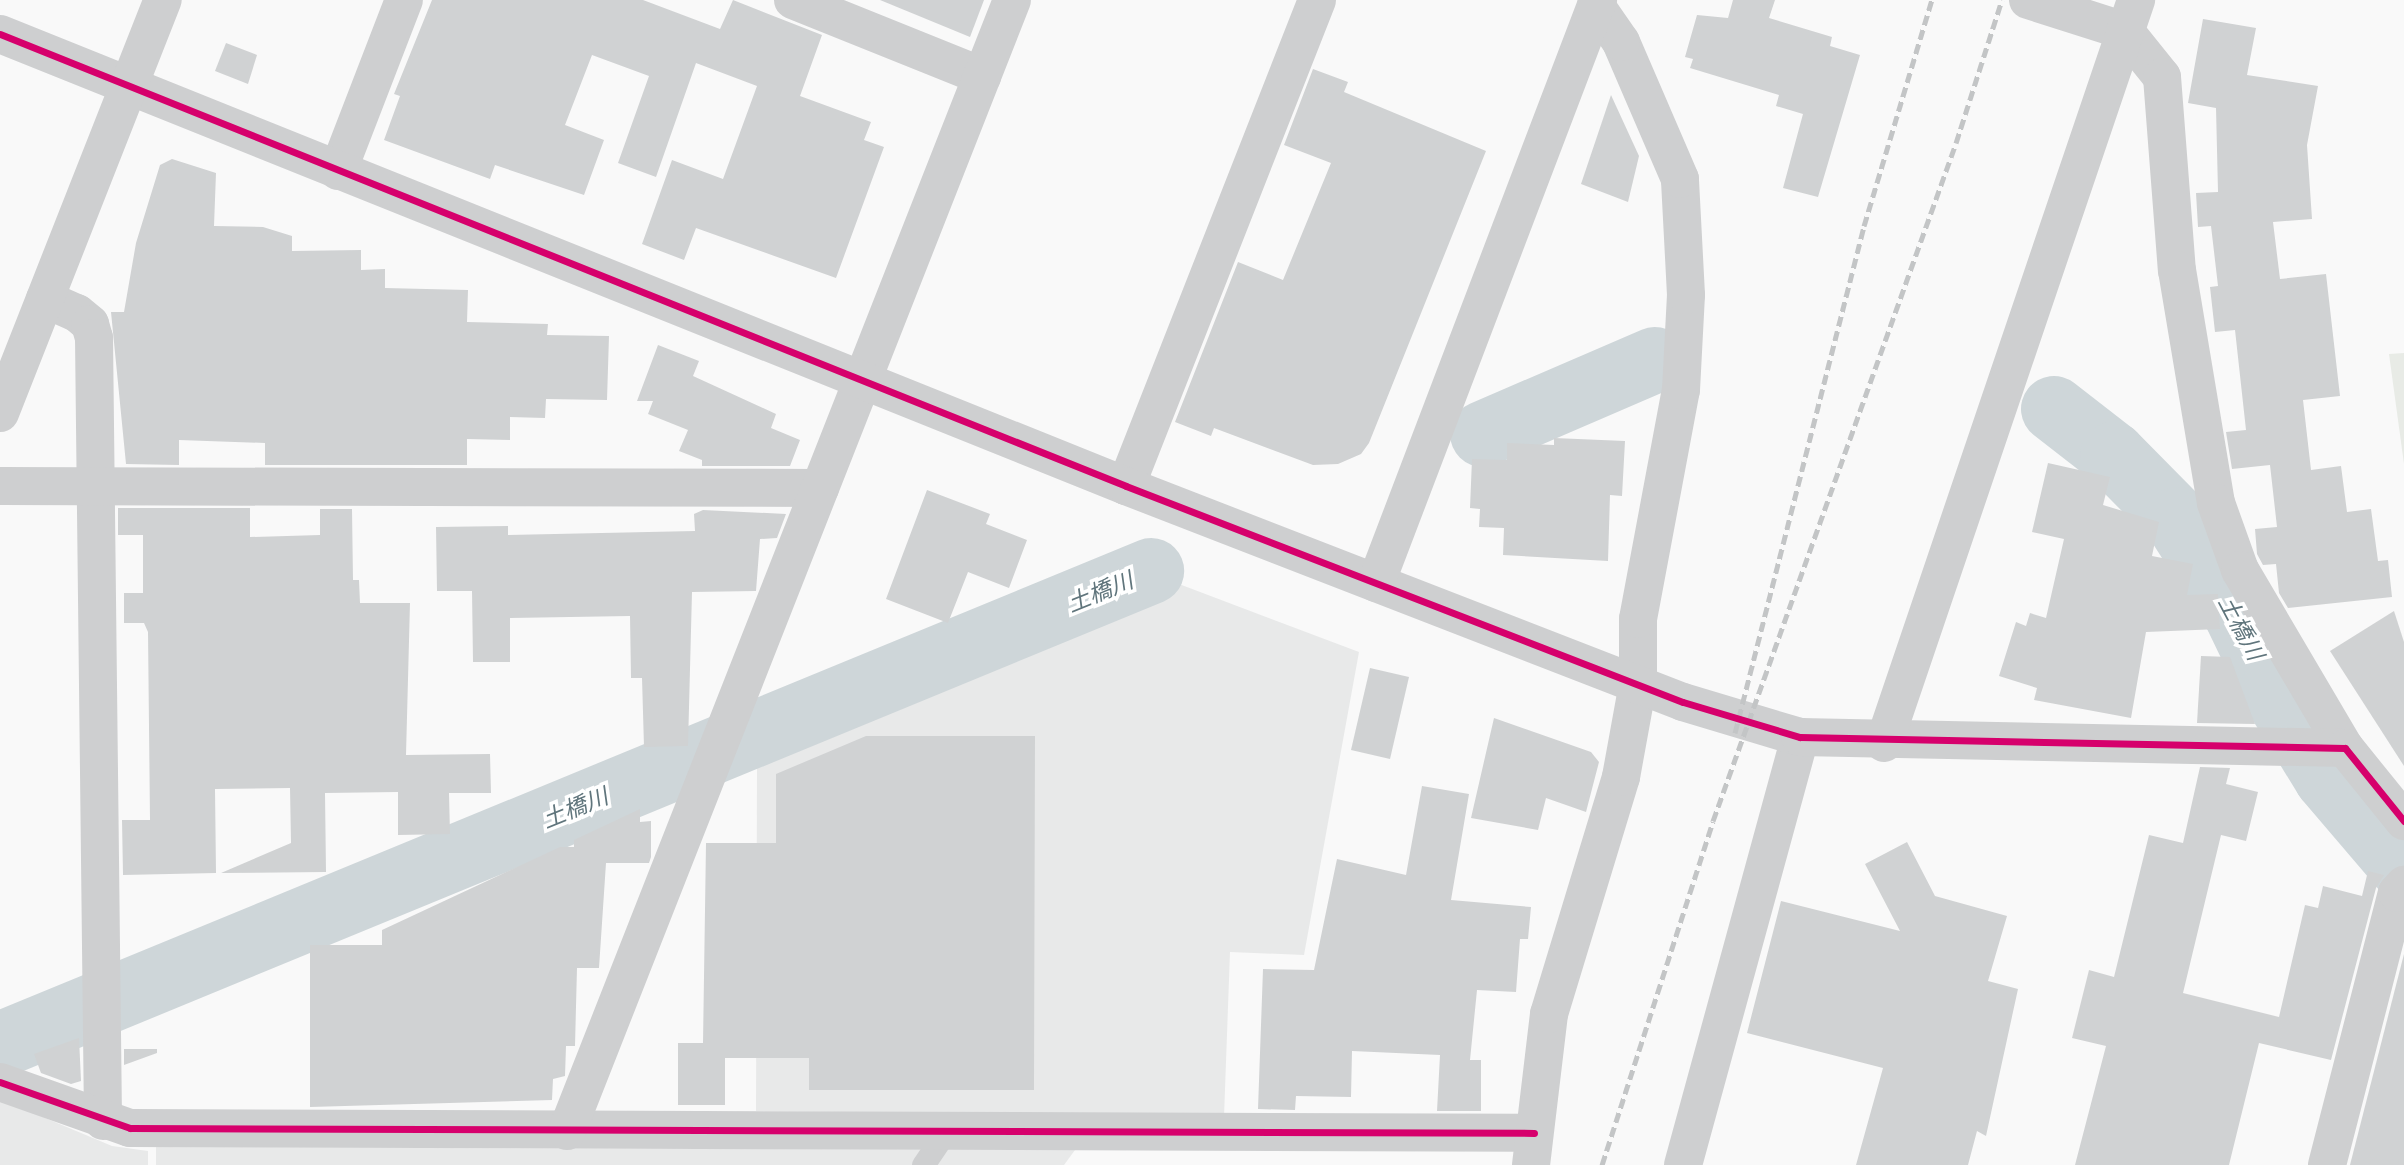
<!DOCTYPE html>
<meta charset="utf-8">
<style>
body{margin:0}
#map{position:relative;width:2404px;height:1165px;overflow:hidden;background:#f9f9f9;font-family:Cabin,"Noto Sans JP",sans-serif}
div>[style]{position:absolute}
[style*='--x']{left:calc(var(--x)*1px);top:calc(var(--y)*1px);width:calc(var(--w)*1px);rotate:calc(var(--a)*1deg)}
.built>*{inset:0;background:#e8e9e9}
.green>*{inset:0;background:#e8ebe6}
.river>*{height:66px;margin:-33px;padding:0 33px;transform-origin:33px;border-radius:33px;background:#ced6d9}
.building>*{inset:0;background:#d0d2d3}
.service>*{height:23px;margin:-11.5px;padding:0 11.5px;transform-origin:11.5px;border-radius:11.5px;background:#cecfd0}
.minor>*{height:38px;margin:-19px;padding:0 19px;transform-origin:19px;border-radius:19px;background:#cecfd0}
.tertiary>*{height:38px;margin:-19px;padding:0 19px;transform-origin:19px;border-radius:19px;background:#cecfd0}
.rail>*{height:5px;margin-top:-2.5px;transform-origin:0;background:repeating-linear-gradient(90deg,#c3c5c6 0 10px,transparent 0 15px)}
.cycleway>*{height:7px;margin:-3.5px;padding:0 3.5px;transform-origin:3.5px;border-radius:3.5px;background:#d6006c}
span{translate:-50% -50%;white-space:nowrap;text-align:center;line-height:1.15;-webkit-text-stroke:7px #fff;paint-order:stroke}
.water-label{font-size:23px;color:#60757c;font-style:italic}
</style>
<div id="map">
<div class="built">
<div style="clip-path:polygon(1179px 584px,1359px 652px,1304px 955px,1230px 952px,1224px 1117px,756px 1111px,757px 764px)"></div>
<div style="clip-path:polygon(0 1099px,112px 1146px,148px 1151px,148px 1165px,0 1165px)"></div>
<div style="clip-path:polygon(156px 1147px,1075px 1150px,1064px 1165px,156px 1165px)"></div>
</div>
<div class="green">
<div style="clip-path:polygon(2404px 353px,2404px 464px,2389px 354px)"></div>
</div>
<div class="river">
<div style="--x:2054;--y:409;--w:75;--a:37.9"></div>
<div style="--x:2113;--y:455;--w:91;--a:45.4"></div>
<div style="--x:2177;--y:520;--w:110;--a:57.6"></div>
<div style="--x:2236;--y:613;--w:85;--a:64.3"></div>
<div style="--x:2273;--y:690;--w:103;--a:58.5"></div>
<div style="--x:2327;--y:778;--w:118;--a:49.5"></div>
<div style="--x:1483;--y:434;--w:187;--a:-23.3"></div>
<div style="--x:0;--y:1045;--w:1245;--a:-22.38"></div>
</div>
<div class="building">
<div style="clip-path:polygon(432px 0,643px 0,720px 29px,733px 0,822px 35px,800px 96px,871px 122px,864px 140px,884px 147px,836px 278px,696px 228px,684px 260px,642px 244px,672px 160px,723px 179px,757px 86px,696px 63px,656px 177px,618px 163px,649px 76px,592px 55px,565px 125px,604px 140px,584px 195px,495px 165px,490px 179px,384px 140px,400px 96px,394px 94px)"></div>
<div style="clip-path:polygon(880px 0,984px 0,970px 37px)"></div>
<div style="clip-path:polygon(1733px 0,1775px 0,1769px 18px,1832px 37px,1830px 46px,1860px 55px,1818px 197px,1783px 188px,1803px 114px,1776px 106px,1779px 95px,1690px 68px,1693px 59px,1685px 57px,1697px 15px,1728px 18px)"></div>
<div style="clip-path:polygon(2203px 19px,2256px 28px,2247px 75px,2318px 86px,2307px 145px,2312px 219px,2273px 222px,2280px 279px,2326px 274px,2340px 396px,2303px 400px,2311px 470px,2341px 466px,2347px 512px,2371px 509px,2378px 561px,2388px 560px,2392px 597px,2288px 608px,2279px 593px,2276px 564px,2263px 565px,2257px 554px,2255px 529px,2277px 527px,2270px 465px,2232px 469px,2226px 432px,2246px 430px,2235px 330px,2215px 332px,2210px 287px,2218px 286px,2211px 226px,2198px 227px,2196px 193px,2218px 192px,2216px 108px,2188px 103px)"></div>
<div style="clip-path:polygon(226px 43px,257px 55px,248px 84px,215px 71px)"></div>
<div style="clip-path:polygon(1313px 69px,1348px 82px,1344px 92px,1486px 151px,1369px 443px,1361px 454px,1338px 464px,1313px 465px,1214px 428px,1211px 436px,1175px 422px,1238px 262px,1283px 280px,1331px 163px,1284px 145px)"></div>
<div style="clip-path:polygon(1611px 95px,1639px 156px,1628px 202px,1581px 184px)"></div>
<div style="clip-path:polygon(172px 159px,216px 173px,214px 226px,263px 227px,292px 236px,292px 251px,361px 250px,361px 270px,385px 269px,385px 288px,468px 290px,467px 322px,548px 324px,547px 335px,609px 336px,607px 400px,546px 399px,545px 418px,510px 417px,510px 440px,467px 439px,467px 465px,265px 465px,265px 443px,179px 440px,179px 465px,126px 464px,111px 312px,124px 312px,136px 243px,160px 165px)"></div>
<div style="clip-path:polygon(658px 345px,699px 361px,693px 376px,776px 414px,771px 428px,800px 440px,790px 466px,702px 466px,702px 460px,679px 451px,688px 430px,648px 414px,653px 401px,637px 401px)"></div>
<div style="clip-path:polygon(1554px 438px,1625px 441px,1622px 496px,1610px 495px,1608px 561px,1503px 555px,1504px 528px,1479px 527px,1480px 509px,1470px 508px,1472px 459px,1507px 460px,1507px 443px,1554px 445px)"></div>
<div style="clip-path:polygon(2048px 463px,2110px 477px,2103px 505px,2159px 522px,2152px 556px,2193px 564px,2187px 595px,2218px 594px,2220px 629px,2146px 632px,2131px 718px,2034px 700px,2037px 688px,1999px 676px,2016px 622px,2026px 626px,2030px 613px,2046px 618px,2064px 539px,2032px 532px)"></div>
<div style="clip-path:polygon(927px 490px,990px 514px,986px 524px,1027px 540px,1009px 588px,968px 572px,948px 623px,886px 599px)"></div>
<div style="clip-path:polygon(118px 508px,250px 508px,250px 537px,320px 535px,320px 509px,352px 509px,353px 580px,359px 580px,360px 603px,410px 603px,406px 755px,490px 754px,491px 793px,449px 793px,450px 834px,398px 835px,398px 792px,325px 793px,326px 872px,221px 873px,291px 843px,290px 788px,215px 789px,216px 873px,123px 875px,122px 820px,150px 820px,148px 632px,144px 623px,124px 623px,124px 593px,143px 593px,143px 535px,118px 535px)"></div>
<div style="clip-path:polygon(703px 510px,786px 514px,777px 538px,760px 539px,756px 591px,692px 592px,688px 746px,644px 747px,642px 678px,631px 678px,630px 616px,510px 618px,510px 662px,473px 662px,472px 591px,437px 591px,436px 527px,508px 526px,508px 535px,695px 531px,694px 514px)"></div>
<div style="clip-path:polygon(2394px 611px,2404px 642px,2404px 766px,2330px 651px)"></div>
<div style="clip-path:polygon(2201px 656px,2230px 657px,2255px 724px,2197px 723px)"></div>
<div style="clip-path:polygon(1370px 668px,1409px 677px,1390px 759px,1351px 750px)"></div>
<div style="clip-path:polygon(1494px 718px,1591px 752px,1599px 762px,1586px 812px,1546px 798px,1538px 830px,1471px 818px)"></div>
<div style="clip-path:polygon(866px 736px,1035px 736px,1034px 1090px,809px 1090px,809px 1058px,725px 1058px,725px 1105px,678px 1105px,678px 1043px,703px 1043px,706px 843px,776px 843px,776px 774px)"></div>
<div style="clip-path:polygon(2200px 767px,2230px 768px,2226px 784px,2258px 792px,2246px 841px,2221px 835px,2183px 993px,2279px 1017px,2305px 905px,2318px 908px,2323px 886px,2362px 896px,2368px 871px,2384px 875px,2376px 888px,2331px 1060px,2259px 1043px,2229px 1165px,2075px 1165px,2106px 1046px,2072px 1038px,2089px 970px,2114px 977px,2149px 835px,2183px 843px)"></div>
<div style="clip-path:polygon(1422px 786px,1469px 794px,1451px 900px,1531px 907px,1528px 939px,1520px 939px,1516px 992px,1477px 990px,1470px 1060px,1481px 1060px,1481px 1111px,1437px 1111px,1440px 1055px,1352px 1051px,1351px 1097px,1296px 1096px,1295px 1110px,1258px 1109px,1263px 969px,1314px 970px,1337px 859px,1406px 875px)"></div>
<div style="clip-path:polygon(640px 809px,640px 822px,651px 821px,651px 857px,649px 863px,606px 863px,599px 968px,577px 968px,575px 1046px,566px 1046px,565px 1076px,553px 1079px,552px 1100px,310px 1107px,310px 945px,382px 945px,382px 930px,560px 847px,574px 847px,574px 840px)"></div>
<div style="clip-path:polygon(1907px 842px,1935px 896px,2007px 916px,1988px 981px,2018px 989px,1986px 1136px,1977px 1131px,1968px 1165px,1856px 1165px,1883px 1068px,1747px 1033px,1781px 901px,1900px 931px,1865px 864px)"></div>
<div style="clip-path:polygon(2404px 954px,2404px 1165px,2350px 1165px)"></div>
<div style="clip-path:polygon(79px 1038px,81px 1081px,71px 1084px,41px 1073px,34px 1054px)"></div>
<div style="clip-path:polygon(124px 1049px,157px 1049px,157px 1053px,124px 1065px)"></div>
</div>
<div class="service">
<div style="--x:923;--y:1165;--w:41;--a:-55.9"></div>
</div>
<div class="minor">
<div style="--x:793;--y:0;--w:204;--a:21.9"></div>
<div style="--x:2028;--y:0;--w:102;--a:17.7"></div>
<div style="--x:2125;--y:31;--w:59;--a:51.2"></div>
<div style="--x:2162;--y:77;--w:194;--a:85.6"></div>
<div style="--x:2177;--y:270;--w:236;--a:80.5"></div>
<div style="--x:2216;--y:503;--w:71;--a:70.3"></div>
<div style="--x:2240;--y:570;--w:207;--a:59.5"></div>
<div style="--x:338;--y:171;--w:183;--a:-68.9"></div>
<div style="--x:45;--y:299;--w:35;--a:24"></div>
<div style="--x:77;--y:313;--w:17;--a:40"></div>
<div style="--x:90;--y:324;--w:15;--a:74"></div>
<div style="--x:94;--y:338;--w:783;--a:89.34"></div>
<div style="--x:0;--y:486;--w:820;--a:0.14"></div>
<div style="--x:1126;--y:486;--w:522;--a:-68.54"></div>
<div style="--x:0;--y:1082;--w:138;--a:19.5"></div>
<div style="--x:130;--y:1128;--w:1404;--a:0.2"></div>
<div style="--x:567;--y:1131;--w:1215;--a:-68.52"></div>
<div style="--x:1531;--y:1165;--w:152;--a:-83.2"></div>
<div style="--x:1549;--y:1014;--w:248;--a:-73.1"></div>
<div style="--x:1621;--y:777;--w:96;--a:-79.7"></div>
<div style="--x:1638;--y:683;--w:64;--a:-90"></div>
<div style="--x:1638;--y:619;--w:233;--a:-79.4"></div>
<div style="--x:1681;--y:390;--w:95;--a:-87"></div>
<div style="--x:1686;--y:295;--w:116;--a:-93"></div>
<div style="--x:1680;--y:179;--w:149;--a:-113.3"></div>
<div style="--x:1621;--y:42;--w:44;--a:-124.8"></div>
<div style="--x:1683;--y:1165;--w:444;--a:-74.7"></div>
<div style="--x:2327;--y:1165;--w:281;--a:-75.6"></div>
<div style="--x:2397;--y:893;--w:11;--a:-49"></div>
</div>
<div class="tertiary">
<div style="--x:0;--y:34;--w:1213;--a:21.87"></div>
<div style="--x:1126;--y:486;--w:597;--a:21.2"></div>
<div style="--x:1683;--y:702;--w:122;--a:16.7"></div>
<div style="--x:1800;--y:737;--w:545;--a:1.16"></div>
<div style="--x:2345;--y:748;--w:94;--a:51.1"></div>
<div style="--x:0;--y:413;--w:444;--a:-68.5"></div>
<div style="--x:1376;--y:583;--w:624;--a:-69.15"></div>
<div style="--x:1884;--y:743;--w:785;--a:-71.26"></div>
</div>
<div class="rail">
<div style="--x:1735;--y:733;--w:523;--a:-75.72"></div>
<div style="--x:1864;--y:226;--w:236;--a:-73.3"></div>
<div style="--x:1602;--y:1165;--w:361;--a:-72.1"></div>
<div style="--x:1713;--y:821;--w:720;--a:-70.28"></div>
<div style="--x:1956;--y:143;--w:150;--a:-72.2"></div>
</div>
<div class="cycleway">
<div style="--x:0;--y:34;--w:1213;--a:21.87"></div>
<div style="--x:1126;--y:486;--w:597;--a:21.2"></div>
<div style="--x:1683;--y:702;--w:122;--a:16.7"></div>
<div style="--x:1800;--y:737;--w:545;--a:1.16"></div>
<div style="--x:2345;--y:748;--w:94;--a:51.1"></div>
<div style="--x:0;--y:1082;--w:138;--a:19.5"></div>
<div style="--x:130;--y:1128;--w:1404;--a:0.2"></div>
</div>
<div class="water-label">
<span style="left:1100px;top:592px;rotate:-22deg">土橋川</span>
<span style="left:2241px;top:628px;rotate:62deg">土橋川</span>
<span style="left:575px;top:808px;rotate:-22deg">土橋川</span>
</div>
</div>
